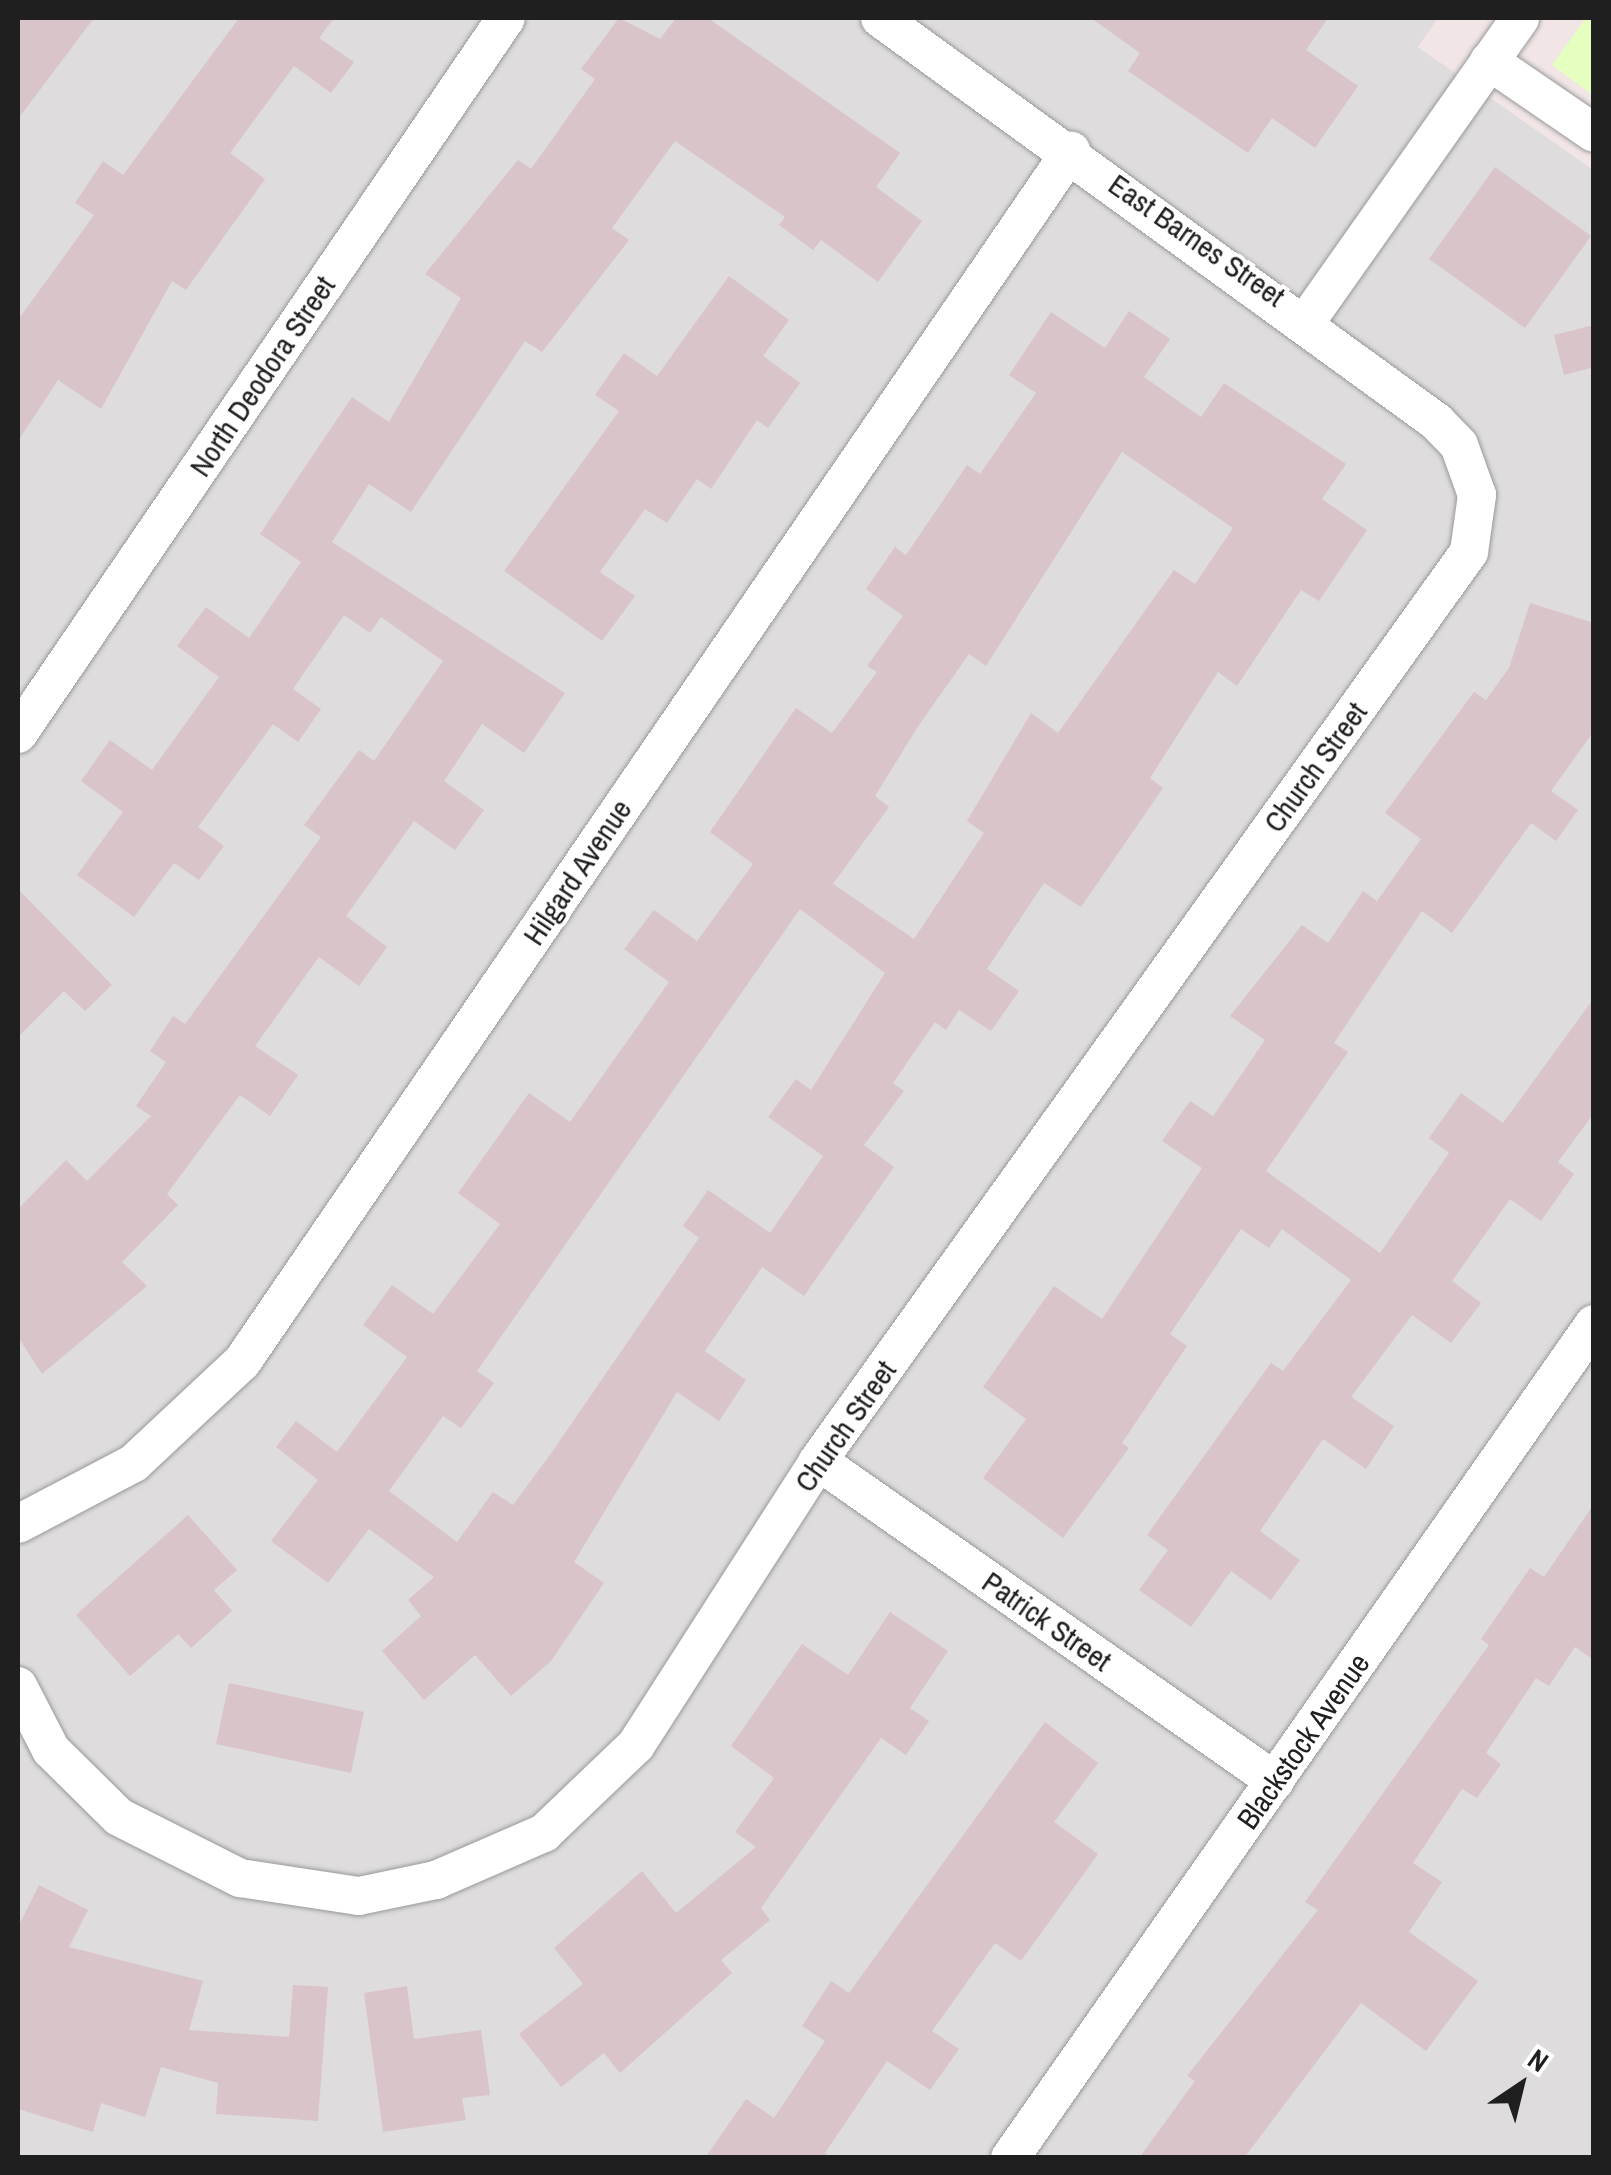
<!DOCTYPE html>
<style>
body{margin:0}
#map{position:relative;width:1611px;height:2175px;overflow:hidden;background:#f1e5e5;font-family:"Archivo Narrow",sans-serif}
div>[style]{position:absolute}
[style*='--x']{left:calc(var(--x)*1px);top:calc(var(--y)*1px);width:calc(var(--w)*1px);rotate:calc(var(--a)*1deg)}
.residential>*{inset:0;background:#dedcdd}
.park>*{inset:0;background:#e4ffbe}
.building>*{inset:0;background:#d9c4c9}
.roads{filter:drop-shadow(0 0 2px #999) drop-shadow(0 0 2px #999)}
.minor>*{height:38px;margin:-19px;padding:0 19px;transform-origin:19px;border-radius:19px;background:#fff}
span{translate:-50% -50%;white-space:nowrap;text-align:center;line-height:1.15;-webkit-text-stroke:8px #fff;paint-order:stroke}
.street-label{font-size:30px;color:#1f1f1f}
.frame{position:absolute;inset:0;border:20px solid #1f1f1f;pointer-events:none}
.north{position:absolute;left:1471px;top:2035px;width:100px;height:100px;-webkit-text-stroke:8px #fff;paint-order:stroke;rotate:35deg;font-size:28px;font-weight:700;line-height:40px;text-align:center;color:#1f1f1f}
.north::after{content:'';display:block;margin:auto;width:35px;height:45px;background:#1f1f1f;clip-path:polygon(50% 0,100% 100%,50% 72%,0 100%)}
</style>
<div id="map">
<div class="residential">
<div style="clip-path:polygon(18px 18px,1438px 18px,1418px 47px,1593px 170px,1593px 2157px,18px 2157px)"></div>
</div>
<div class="park">
<div style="clip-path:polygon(1586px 18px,1593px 18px,1593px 95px,1552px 65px)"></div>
</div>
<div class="building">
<div style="clip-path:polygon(18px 18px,94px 18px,18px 119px)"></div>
<div style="clip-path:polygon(239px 18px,334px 18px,319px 38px,354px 62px,331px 93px,294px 66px,230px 153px,265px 179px,186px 290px,172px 281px,101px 409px,58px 380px,18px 441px,18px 320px,94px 215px,75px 203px,103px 161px,123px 175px)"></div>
<div style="clip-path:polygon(619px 18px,660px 39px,676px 18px,708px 18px,900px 153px,876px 187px,922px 221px,878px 282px,821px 240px,813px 250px,779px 225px,785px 217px,675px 141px,612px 228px,629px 240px,542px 352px,525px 341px,411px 512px,369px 484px,332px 542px,565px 693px,524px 753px,482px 724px,444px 781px,484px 810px,455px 850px,414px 821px,346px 916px,387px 947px,359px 986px,319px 957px,255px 1046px,298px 1075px,270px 1116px,240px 1095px,167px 1194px,178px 1205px,122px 1262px,147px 1286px,42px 1374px,18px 1337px,18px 1209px,66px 1160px,87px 1181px,151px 1116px,136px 1106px,166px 1062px,150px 1051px,173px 1016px,185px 1024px,321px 837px,304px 825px,359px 750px,374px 761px,443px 661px,381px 617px,370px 633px,344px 615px,293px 689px,321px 709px,298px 742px,273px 724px,198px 827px,224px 846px,199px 880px,174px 863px,134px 917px,77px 875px,123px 812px,81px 781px,110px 740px,152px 770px,219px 677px,177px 646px,206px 607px,249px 638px,301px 562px,260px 534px,352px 397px,389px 422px,461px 298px,425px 274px,518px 160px,531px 169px,595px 79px,581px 69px)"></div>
<div style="clip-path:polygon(1091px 18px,1328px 18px,1306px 50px,1358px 86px,1315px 148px,1272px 118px,1248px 153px,1128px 71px,1140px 53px)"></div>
<div style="clip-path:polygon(1495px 167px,1591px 236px,1525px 328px,1429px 259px)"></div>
<div style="clip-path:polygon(729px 276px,789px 320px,763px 356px,800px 383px,768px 428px,757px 420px,711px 489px,697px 479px,667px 523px,645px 509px,600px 572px,635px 596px,602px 641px,504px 571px,619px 411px,595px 395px,624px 353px,657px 376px)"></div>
<div style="clip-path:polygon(evenodd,1129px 311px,1170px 339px,1144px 377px,1201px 417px,1224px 383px,1346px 464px,1322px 499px,1367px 530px,1319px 601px,1301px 590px,1237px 686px,1218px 672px,1150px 778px,1163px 788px,1081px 907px,1044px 883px,987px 969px,1019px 991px,991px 1031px,959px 1010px,946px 1030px,935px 1022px,893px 1083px,904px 1091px,864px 1145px,894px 1167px,804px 1296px,762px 1267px,705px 1351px,746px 1380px,719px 1421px,677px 1392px,574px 1562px,604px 1583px,551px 1661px,511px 1696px,475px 1655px,424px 1700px,382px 1651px,421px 1616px,408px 1600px,434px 1577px,369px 1529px,328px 1583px,271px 1541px,318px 1480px,276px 1447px,296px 1421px,337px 1452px,407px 1357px,363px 1325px,392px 1285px,433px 1314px,500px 1224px,458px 1193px,529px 1093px,570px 1122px,669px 982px,624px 949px,654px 910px,697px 941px,753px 864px,710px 832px,796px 708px,832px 733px,877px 672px,867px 666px,903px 616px,866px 589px,895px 547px,906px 555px,967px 465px,980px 474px,1036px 393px,1009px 375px,1051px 312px,1105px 348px,1129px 311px,1122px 452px,1233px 528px,1195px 584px,1174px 570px,1058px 733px,1031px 713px,967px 821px,984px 833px,914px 939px,833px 884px,889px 807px,875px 796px,919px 725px,969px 654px,986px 666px,1122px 452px,1129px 311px,800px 909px,885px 973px,811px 1090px,796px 1079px,768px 1117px,823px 1156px,770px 1233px,708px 1190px,683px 1226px,699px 1238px,552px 1452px,513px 1505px,493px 1492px,457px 1542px,389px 1491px,443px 1416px,461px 1428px,494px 1383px,477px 1371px,800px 909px)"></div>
<div style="clip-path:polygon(1594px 325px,1594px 367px,1564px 375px,1554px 335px)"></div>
<div style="clip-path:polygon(1530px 603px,1594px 623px,1594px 731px,1551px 791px,1578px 810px,1556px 841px,1531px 823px,1452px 933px,1422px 911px,1334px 1043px,1348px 1052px,1266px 1171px,1380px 1253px,1449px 1153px,1429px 1138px,1461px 1093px,1503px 1123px,1594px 998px,1594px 1113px,1558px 1162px,1574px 1174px,1541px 1221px,1510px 1199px,1452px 1281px,1481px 1303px,1451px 1343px,1412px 1315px,1351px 1397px,1394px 1426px,1366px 1469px,1323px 1439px,1260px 1531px,1300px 1560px,1271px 1600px,1231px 1571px,1191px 1627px,1139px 1590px,1168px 1550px,1147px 1535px,1271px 1363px,1283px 1371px,1351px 1280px,1282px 1229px,1269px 1248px,1241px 1229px,1170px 1334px,1187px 1346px,1122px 1443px,1129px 1448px,1063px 1538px,983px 1478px,1026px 1419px,983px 1387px,1054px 1286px,1102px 1319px,1202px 1168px,1162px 1141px,1190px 1101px,1213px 1116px,1265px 1040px,1230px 1016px,1302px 925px,1328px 943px,1363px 891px,1377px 901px,1421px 839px,1385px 813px,1474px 692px,1486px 700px,1509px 668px)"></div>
<div style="clip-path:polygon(18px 889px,112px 985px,85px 1011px,64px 991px,18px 1037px)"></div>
<div style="clip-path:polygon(1594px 1504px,1594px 1660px,1575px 1647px,1549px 1686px,1536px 1678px,1486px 1753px,1501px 1764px,1477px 1798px,1462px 1789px,1413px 1863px,1442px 1882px,1409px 1932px,1478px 1981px,1426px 2051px,1361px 2003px,1244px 2158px,1139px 2158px,1195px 2081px,1187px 2076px,1318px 1910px,1305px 1902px,1489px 1645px,1481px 1639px,1530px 1568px,1544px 1577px)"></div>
<div style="clip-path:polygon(188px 1515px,237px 1570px,214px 1590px,232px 1611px,191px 1648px,178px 1634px,130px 1676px,76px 1615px)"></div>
<div style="clip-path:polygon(890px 1612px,948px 1651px,910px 1708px,929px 1721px,906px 1755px,881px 1738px,761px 1908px,770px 1920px,721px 1960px,732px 1973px,620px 2073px,604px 2053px,561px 2087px,519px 2034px,583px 1984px,554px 1948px,642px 1871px,676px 1913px,756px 1847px,735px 1832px,774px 1778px,731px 1746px,802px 1644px,848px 1675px)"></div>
<div style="clip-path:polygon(229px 1683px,364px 1712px,351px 1773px,216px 1744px)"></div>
<div style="clip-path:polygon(1045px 1722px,1098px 1763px,1054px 1822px,1098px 1854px,1021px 1961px,995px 1943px,932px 2031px,959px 2049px,930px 2090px,887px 2061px,825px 2153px,831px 2158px,705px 2158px,746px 2099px,774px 2118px,825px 2041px,802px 2026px,831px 1981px,849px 1993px)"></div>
<div style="clip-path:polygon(39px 1885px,88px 1910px,69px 1947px,203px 1981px,189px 2030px,289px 2037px,293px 1985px,328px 1987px,318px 2121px,216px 2114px,218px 2083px,161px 2067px,145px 2117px,101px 2103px,93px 2132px,18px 2109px,18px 1927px)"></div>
<div style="clip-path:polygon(407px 1986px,414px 2039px,481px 2030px,490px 2095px,462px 2098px,466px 2120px,383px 2132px,364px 1993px)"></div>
</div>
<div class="roads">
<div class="minor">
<div style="--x:1489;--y:61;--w:127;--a:34.4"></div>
<div style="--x:1308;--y:319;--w:368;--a:-54.8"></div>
<div style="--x:18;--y:734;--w:866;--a:-55.72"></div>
<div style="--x:818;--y:1461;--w:558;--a:35"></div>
<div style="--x:18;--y:1524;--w:131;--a:-27.7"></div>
<div style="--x:134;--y:1463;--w:148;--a:-43.1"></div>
<div style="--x:242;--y:1362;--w:1468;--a:-55.61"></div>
<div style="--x:18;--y:1686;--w:72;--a:62.7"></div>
<div style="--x:51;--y:1750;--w:95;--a:44.6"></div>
<div style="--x:119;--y:1817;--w:136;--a:26.8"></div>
<div style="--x:240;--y:1878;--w:120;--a:8.6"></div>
<div style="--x:359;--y:1896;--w:79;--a:-11.7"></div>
<div style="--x:436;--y:1880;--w:118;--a:-23.5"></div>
<div style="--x:544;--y:1833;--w:127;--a:-43.7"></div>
<div style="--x:636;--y:1745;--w:337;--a:-57.3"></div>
<div style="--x:818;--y:1461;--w:1118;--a:-54.39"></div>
<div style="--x:1469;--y:552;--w:58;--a:-82"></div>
<div style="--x:1477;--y:495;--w:53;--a:-109.8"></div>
<div style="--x:1459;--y:445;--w:32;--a:-134"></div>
<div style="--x:1437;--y:422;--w:688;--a:-144.05"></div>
<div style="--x:1010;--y:2158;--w:1018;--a:-55"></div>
</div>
</div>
<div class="street-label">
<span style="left:1197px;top:240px;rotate:35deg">East Barnes Street</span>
<span style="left:262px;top:376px;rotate:-56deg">North Deodora Street</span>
<span style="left:1315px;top:767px;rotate:-54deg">Church Street</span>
<span style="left:577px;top:872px;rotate:-56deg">Hilgard Avenue</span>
<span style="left:845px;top:1426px;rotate:-55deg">Church Street</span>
<span style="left:1047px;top:1621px;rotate:35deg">Patrick Street</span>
<span style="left:1303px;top:1741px;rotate:-55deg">Blackstock Avenue</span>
</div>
<div class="frame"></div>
<div class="north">N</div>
</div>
